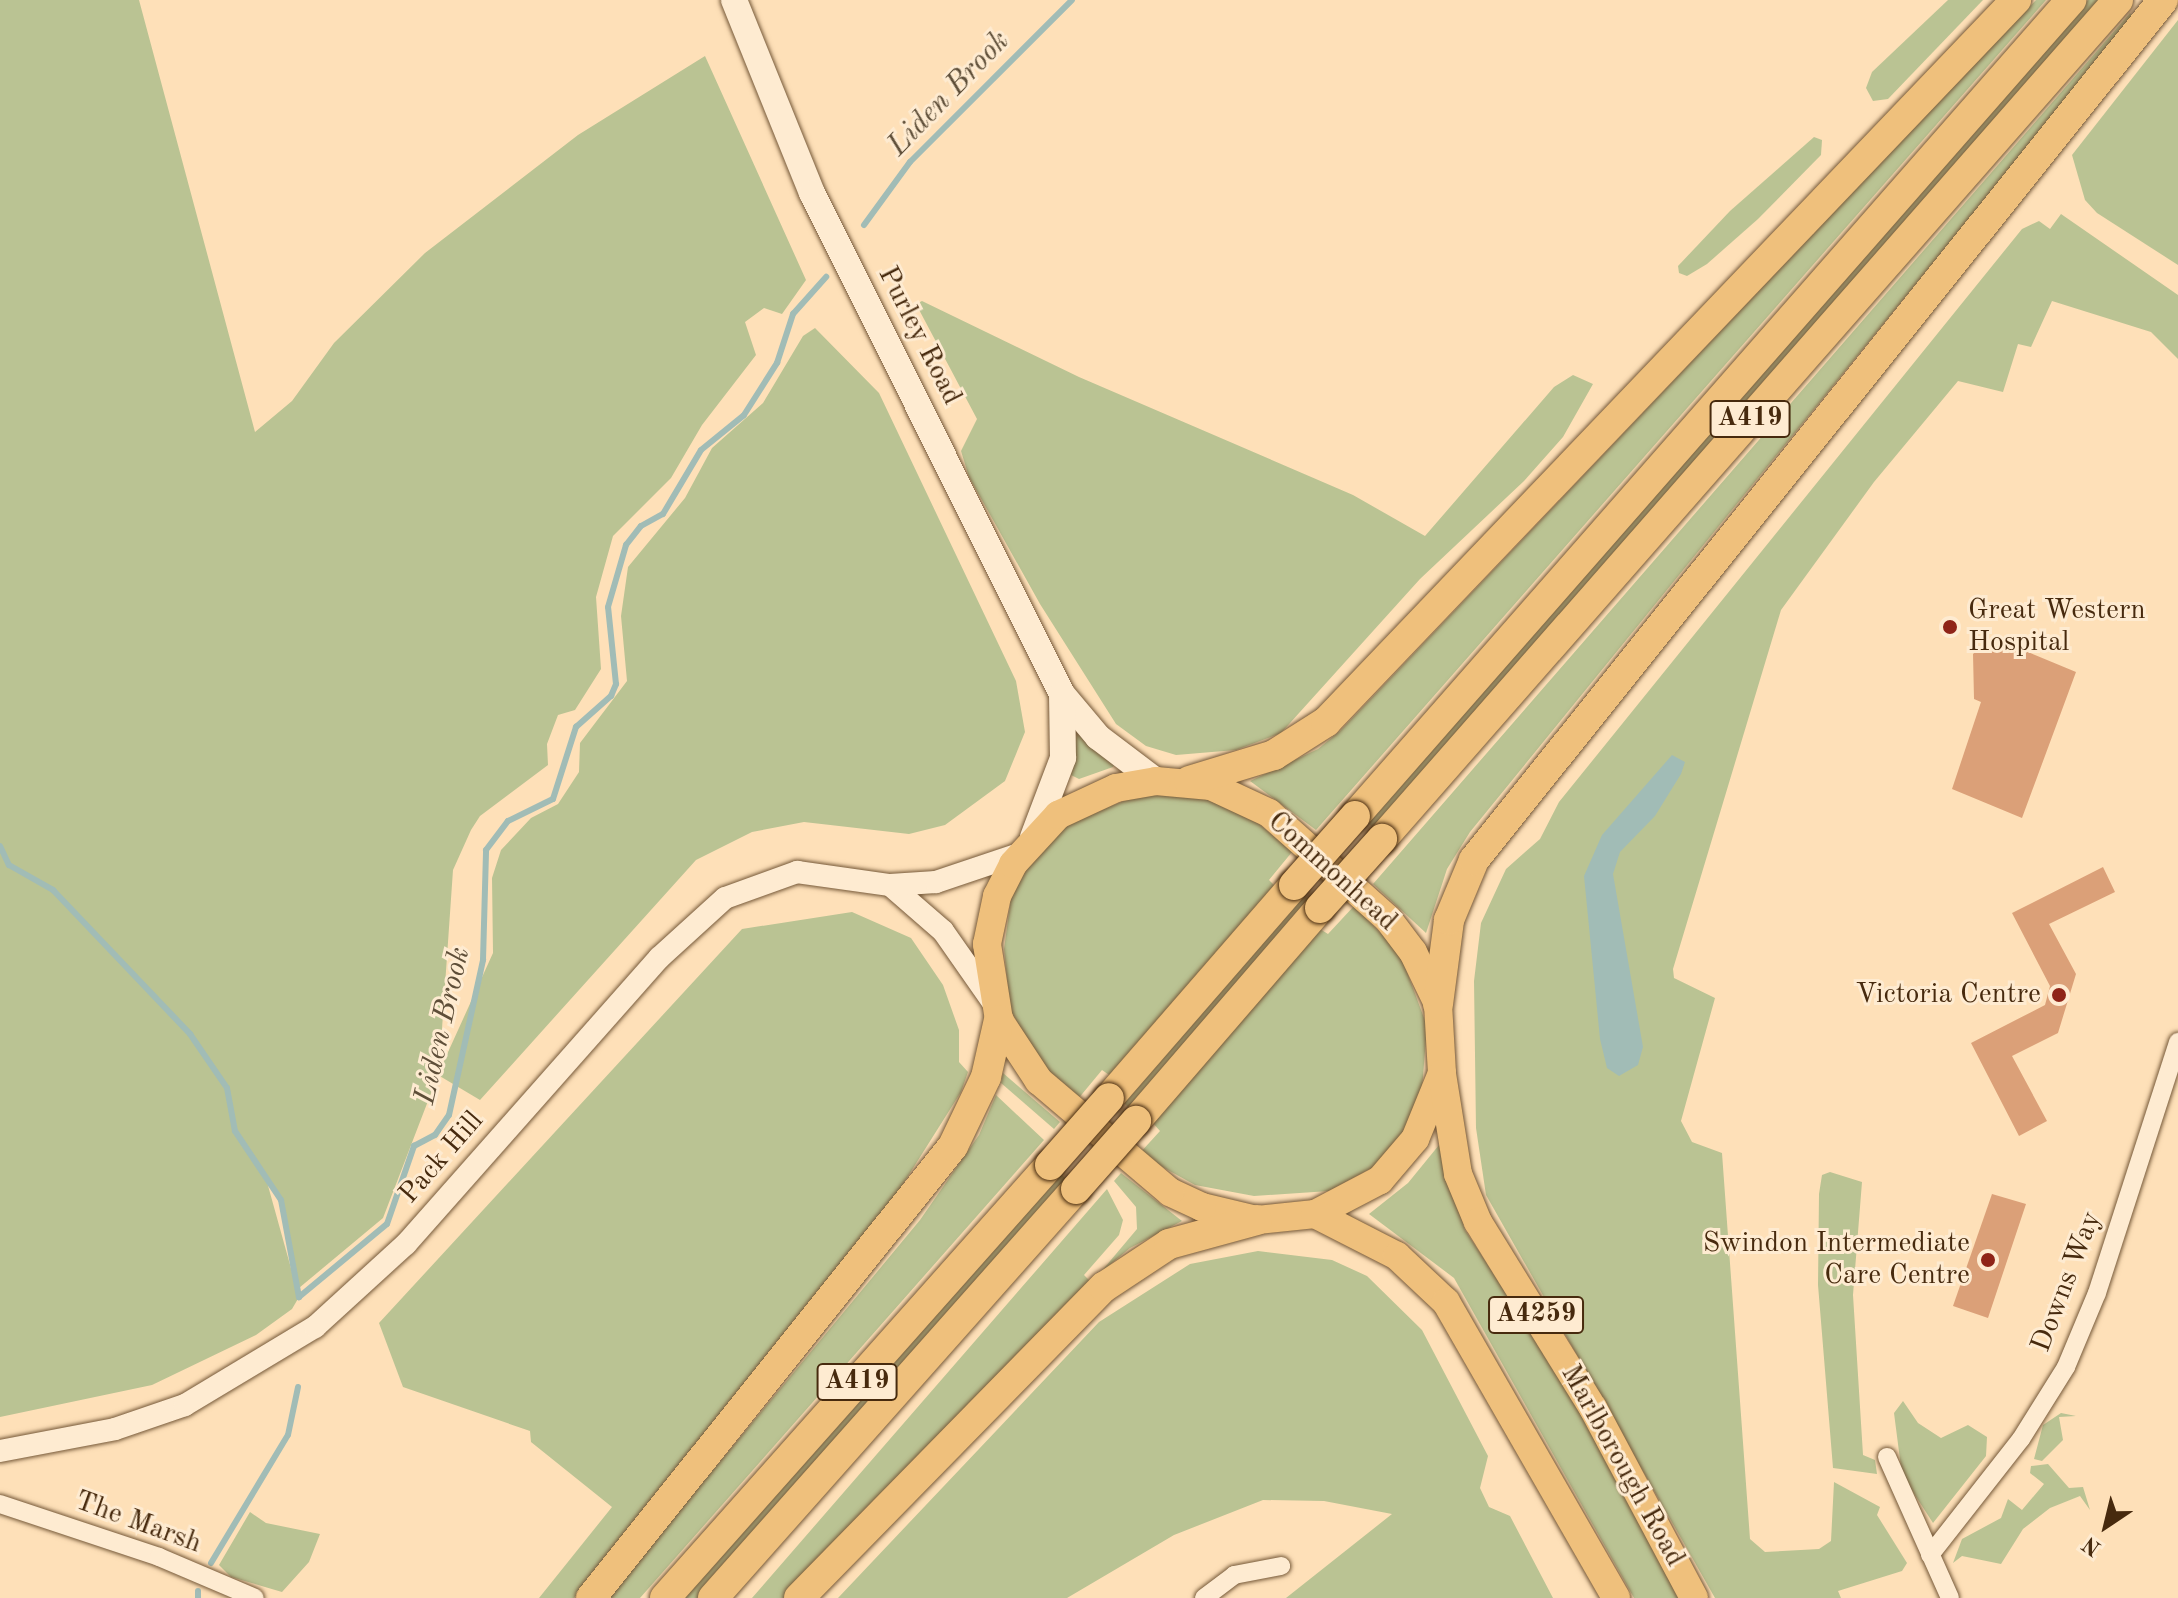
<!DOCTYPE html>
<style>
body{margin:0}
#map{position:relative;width:2178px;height:1598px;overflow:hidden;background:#fee0b8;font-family:"Old Standard TT",serif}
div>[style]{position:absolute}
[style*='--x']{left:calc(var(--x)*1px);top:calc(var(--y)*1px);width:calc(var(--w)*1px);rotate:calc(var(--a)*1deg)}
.green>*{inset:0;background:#bac393}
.water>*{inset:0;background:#a1bcb6}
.stream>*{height:6px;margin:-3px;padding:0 3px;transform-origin:3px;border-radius:3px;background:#a1bcb6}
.building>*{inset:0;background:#dba078}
.roads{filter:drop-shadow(0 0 2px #755838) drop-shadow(0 0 2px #755838)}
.minor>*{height:18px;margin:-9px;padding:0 9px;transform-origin:9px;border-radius:9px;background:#feebd1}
.tertiary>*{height:22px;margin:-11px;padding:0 11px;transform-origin:11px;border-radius:11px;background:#feebd1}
.secondary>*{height:26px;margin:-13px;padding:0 13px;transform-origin:13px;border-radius:13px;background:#feebd1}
.primary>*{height:28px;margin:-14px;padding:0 14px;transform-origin:14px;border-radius:14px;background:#efc07c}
.trunk>*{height:30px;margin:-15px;padding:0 15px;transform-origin:15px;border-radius:15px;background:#efc07c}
.bridges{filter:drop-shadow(0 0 2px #472a0e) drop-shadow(0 0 2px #472a0e)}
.trunk-bridge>*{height:30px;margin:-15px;padding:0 15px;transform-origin:15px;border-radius:15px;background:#efc07c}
.dots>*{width:22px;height:22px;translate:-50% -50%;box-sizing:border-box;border:4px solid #feebd1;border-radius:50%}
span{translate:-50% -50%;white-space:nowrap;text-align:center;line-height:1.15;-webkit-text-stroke:6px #feebd1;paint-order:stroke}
.shield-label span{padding:2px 6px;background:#feebd1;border:2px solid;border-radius:6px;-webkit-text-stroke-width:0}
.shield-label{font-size:26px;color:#472a0e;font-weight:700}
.street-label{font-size:28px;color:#472a0e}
.poi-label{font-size:28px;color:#472a0e}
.left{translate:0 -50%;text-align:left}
.right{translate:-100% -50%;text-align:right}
.water-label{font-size:30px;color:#5e4e38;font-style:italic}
.north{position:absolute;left:2066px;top:1486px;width:80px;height:80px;-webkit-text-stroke:6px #feebd1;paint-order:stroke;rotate:215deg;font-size:22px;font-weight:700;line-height:32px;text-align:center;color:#472a0e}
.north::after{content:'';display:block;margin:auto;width:28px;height:36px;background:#472a0e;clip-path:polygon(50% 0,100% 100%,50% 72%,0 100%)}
</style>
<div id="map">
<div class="green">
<div style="clip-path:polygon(0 0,139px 0,255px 432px,292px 401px,334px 343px,425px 253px,578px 135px,705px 56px,806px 280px,782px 314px,764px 308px,745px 322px,756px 355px,702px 425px,671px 478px,613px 536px,596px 597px,601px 669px,575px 710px,558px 715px,547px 744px,548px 765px,480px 816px,471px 830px,453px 870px,439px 1072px,493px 953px,492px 878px,501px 850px,531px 818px,558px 804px,579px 772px,580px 743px,627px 681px,621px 616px,628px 567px,685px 498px,712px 448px,763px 403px,803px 336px,815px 328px,879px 393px,1016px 681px,1025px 732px,1005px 781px,945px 825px,909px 834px,804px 822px,752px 832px,696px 860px,480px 1100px,438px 1075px,383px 1218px,299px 1288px,281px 1200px,267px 1182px,299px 1297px,292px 1309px,256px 1335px,152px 1385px,0 1417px)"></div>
<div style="clip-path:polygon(1948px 0,1983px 0,1888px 99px,1873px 101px,1866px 88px,1872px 72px)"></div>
<div style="clip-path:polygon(2036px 0,2046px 0,1316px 830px,1250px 781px,1318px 749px,1340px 731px)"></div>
<div style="clip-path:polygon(2088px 0,2100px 0,1374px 829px,1367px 822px)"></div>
<div style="clip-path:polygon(2130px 13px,2133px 17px,1470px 832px,1447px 869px,1426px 933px,1373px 884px)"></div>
<div style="clip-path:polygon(2178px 20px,2178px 265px,2097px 213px,2085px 200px,2072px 155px)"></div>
<div style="clip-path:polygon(1814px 137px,1822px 140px,1821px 155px,1758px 219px,1707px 264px,1687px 276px,1679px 273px,1678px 266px,1730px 211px)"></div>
<div style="clip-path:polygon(2061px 214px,2178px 295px,2178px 359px,2151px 332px,2052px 301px,2031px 347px,2018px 344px,2003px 392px,1958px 381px,1874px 482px,1781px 610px,1673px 969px,1674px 978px,1715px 998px,1681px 1121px,1692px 1142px,1722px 1153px,1750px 1539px,1765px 1552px,1819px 1549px,1831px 1541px,1834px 1482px,1880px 1507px,1877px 1515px,1907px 1563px,1902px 1571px,1838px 1591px,1841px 1598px,1715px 1598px,1486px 1195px,1476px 1128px,1474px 981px,1481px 923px,1506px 869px,1540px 839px,1559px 802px,2022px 229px,2039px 221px,2050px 229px)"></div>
<div style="clip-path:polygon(922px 301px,1079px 377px,1353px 495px,1425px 536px,1554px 387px,1573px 375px,1593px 384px,1563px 437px,1524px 481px,1420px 579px,1281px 733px,1236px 750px,1176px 755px,1146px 746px,1116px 724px,1040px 604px,969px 477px,961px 451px,977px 419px,916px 304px)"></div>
<div style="clip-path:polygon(1077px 733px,1115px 763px,1113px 767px,1079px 779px,1071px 775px)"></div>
<div style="clip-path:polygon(1139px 795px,1200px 795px,1251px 817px,1292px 852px,1269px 880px,1277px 888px,1112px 1077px,1102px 1070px,1078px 1099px,1041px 1065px,1010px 1009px,1004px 949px,1011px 898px,1024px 872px,1066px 824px)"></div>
<div style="clip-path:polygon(1304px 895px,1310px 901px,1129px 1108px,1123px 1102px)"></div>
<div style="clip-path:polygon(1354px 906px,1400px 953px,1427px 1026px,1422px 1089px,1406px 1129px,1379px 1164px,1329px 1191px,1254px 1196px,1195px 1185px,1139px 1154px,1160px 1131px,1152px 1122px,1320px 929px,1328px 934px)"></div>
<div style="clip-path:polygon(852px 912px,911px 938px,943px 985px,959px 1030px,959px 1062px,968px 1072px,961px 1092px,898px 1192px,574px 1598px,539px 1598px,612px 1507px,531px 1442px,530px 1431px,403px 1387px,379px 1323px,742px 929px)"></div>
<div style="clip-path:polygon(1003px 1073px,1060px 1122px,1054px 1129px,1001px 1083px)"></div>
<div style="clip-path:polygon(996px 1095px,1044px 1140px,640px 1598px,607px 1598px,920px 1220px,979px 1135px)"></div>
<div style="clip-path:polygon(1439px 1145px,1465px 1230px,1569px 1389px,1680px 1598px,1634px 1598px,1454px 1278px,1369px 1214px,1408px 1183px)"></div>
<div style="clip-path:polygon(1830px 1172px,1862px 1182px,1853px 1295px,1863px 1455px,1875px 1460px,1877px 1474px,1833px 1468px,1818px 1285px,1819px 1194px,1822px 1175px)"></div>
<div style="clip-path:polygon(1060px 1173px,1067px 1180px,697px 1598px,683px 1598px)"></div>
<div style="clip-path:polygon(1121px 1173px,1182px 1221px,1130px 1248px,1100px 1273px,1137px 1229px,1136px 1207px,1114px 1181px)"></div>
<div style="clip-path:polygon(1107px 1189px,1123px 1220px,1119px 1235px,1084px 1275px,1091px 1282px,787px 1598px,752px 1598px)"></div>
<div style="clip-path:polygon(1258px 1251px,1332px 1260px,1367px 1276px,1422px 1330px,1488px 1456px,1480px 1488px,1489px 1507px,1510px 1516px,1553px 1598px,1286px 1598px,1392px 1514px,1324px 1501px,1263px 1500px,1174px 1535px,1067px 1598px,838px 1598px,1099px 1322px,1190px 1264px)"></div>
<div style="clip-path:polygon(1903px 1401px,1918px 1423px,1941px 1438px,1968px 1425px,1987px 1437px,1986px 1456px,1933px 1523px,1902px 1475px,1894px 1413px)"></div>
<div style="clip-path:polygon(2061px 1413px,2076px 1416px,2059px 1417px,2063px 1440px,2042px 1461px,2034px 1459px,2043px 1425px)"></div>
<div style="clip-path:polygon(2048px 1464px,2069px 1488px,2083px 1487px,2090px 1510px,2080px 1496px,2050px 1508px,2023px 1529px,2001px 1564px,1962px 1556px,1953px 1563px,1962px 1539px,2001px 1518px,2008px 1499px,2022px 1510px,2044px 1484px,2030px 1473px,2031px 1466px)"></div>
<div style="clip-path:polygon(250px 1512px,266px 1523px,320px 1534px,309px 1562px,282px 1592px,231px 1577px,219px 1565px)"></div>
</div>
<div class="water">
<div style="clip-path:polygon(1672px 755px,1685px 762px,1681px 774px,1655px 816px,1620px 852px,1613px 874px,1643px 1047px,1638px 1065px,1619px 1076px,1607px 1068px,1600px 1039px,1584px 876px,1602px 835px)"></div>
</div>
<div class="stream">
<div style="--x:864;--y:225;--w:78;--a:-53.9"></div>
<div style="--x:910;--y:162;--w:229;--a:-45"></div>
<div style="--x:0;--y:846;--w:21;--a:65"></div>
<div style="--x:9;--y:865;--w:51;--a:29.6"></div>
<div style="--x:53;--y:890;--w:199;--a:46.4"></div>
<div style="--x:190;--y:1034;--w:65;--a:55.6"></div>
<div style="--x:227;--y:1088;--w:44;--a:79.5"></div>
<div style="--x:235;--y:1131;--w:83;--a:56.3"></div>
<div style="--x:281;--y:1200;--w:99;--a:79.5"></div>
<div style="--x:299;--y:1297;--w:114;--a:-39.7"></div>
<div style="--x:387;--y:1224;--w:83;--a:-70.9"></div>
<div style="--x:414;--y:1146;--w:24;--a:-28"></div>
<div style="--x:435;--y:1135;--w:24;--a:-55"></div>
<div style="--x:449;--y:1115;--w:159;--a:-77.6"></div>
<div style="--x:483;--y:960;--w:110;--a:-88.4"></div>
<div style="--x:486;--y:850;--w:36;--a:-53"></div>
<div style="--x:508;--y:821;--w:50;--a:-26.1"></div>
<div style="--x:553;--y:799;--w:76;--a:-72.3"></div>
<div style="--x:576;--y:727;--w:47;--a:-41.5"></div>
<div style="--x:611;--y:696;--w:13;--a:-67"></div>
<div style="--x:616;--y:684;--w:77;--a:-95.9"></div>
<div style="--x:608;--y:607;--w:65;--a:-73.8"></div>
<div style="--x:626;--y:545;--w:24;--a:-52"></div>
<div style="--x:641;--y:526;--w:25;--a:-29"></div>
<div style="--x:663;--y:514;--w:74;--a:-59.3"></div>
<div style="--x:701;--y:450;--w:55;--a:-39.1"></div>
<div style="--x:744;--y:415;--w:62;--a:-57.6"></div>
<div style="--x:777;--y:363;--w:52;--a:-71.9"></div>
<div style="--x:793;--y:314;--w:50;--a:-48.3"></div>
<div style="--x:211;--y:1563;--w:149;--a:-59"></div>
<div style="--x:288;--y:1435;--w:49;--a:-78.2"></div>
<div style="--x:198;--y:1591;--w:7;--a:90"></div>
</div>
<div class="building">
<div style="clip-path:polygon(1999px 640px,2076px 672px,2022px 818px,1952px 789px,1981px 702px,1974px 699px,1973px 654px,1982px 646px,1995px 650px)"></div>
<div style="clip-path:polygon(2103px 867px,2115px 892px,2049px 924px,2076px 974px,2058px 1033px,2012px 1056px,2047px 1121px,2019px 1136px,1971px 1043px,2045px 1005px,2050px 986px,2012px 913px)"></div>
<div style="clip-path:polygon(1992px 1194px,2026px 1204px,1988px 1318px,1953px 1306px)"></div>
</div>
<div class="roads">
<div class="minor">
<div style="--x:1887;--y:1457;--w:154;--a:65.9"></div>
<div style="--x:0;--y:1504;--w:168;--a:18.4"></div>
<div style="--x:159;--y:1557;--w:104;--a:23.1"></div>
<div style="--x:1930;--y:1555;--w:147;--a:-51.9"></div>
<div style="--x:2021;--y:1439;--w:85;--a:-58"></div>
<div style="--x:2066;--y:1367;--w:80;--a:-67.3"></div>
<div style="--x:2097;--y:1293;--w:264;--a:-72.1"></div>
<div style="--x:1204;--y:1598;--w:38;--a:-37"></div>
<div style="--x:1234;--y:1575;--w:48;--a:-10.8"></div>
</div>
<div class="tertiary">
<div style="--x:890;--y:885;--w:70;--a:41"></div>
<div style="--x:943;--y:931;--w:85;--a:55"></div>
<div style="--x:0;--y:1451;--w:117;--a:-10.8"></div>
<div style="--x:115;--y:1429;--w:74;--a:-18.9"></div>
<div style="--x:185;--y:1405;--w:152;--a:-31"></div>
<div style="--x:315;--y:1327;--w:123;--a:-42.4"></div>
<div style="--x:406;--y:1244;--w:382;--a:-48.5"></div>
<div style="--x:659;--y:958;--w:89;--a:-42.3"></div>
<div style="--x:725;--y:898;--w:77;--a:-19.9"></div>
<div style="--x:797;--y:872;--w:94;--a:8"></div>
<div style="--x:890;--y:885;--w:46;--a:-3.7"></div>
<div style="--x:936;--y:882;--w:88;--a:-18.6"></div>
</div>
<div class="secondary">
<div style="--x:734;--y:0;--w:208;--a:68"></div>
<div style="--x:812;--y:193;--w:560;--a:63.48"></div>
<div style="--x:1062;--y:694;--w:56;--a:50.1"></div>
<div style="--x:1098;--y:737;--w:73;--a:37.2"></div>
<div style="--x:1033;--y:837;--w:85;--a:-69.2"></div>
<div style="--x:1063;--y:758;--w:64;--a:-90.9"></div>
</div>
<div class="primary">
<div style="--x:1156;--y:781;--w:55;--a:5.2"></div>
<div style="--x:1211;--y:786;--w:64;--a:25"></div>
<div style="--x:1269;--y:813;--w:159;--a:41.7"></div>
<div style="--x:1388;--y:919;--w:41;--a:52.9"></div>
<div style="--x:1413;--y:952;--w:58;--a:64.3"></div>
<div style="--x:1438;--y:1004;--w:69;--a:86.7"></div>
<div style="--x:1442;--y:1073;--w:71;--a:112.2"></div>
<div style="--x:1415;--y:1139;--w:54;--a:130.5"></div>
<div style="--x:1380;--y:1180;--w:73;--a:152.4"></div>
<div style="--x:1315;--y:1214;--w:58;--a:174.1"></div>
<div style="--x:1257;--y:1220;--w:57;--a:-166.7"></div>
<div style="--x:1202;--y:1207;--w:35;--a:-155"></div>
<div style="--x:1170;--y:1192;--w:172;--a:-139.7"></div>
<div style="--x:1039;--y:1081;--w:73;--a:-123.3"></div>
<div style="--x:999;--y:1020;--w:77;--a:-99"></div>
<div style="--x:987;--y:944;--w:49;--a:-78.2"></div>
<div style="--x:997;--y:896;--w:36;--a:-63"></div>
<div style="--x:1013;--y:864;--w:67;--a:-47.4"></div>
<div style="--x:1058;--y:815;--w:64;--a:-25"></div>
<div style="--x:1116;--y:788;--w:41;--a:-9.9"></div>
<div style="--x:1442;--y:1074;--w:101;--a:80.9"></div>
<div style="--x:1458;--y:1174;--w:52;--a:67.4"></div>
<div style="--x:1478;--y:1222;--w:219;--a:58.3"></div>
<div style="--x:1593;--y:1408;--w:215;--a:62"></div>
<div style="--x:1315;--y:1214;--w:92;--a:27.1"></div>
<div style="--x:1397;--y:1256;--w:67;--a:43.2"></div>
<div style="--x:1446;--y:1302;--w:341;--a:60.1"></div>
</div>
<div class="trunk">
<div style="--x:1189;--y:781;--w:89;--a:-17"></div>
<div style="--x:1274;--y:755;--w:62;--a:-32.4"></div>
<div style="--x:1326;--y:722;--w:999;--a:-46.3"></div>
<div style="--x:1355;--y:816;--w:1086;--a:-48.73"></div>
<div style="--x:1382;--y:839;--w:1116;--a:-48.74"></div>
<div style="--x:1438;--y:1004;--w:85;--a:-82.5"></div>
<div style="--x:1449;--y:920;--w:65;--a:-67.4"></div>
<div style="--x:1474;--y:860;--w:1102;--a:-51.3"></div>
<div style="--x:1109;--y:1098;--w:282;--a:-49"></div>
<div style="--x:1136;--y:1121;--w:281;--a:-49.2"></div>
<div style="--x:591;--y:1598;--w:579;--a:-51.31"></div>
<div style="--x:953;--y:1146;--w:76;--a:-64.4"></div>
<div style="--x:986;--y:1077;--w:58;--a:-77.2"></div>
<div style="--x:665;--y:1598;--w:579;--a:-48.36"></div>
<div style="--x:713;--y:1598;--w:547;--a:-48.41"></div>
<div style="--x:799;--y:1598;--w:436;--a:-45.6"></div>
<div style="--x:1104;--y:1287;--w:78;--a:-33.5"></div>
<div style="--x:1169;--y:1244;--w:91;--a:-15.3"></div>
</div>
</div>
<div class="bridges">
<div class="trunk-bridge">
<div style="--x:1294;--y:885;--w:92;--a:-48.5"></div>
<div style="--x:1320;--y:908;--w:93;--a:-48.1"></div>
<div style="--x:1050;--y:1165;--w:89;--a:-48.6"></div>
<div style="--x:1076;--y:1189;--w:91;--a:-48.6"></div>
</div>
</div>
<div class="dots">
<div style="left:1950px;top:627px;background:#8f2418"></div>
<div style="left:2059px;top:995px;background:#8f2418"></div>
<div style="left:1988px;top:1260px;background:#8f2418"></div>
</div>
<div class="shield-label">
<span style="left:1750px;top:419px">A419</span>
<span style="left:1536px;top:1315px">A4259</span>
<span style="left:857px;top:1382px">A419</span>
</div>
<div class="street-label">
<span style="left:919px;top:336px;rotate:63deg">Purley Road</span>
<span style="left:1332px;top:872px;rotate:42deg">Commonhead</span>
<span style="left:442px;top:1158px;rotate:-49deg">Pack Hill</span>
<span style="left:2067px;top:1282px;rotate:-69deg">Downs Way</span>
<span style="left:1622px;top:1466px;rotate:61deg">Marlborough Road</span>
<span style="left:138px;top:1523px;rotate:20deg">The Marsh</span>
</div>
<div class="poi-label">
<span class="left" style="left:1968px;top:627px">Great Western<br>Hospital</span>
<span class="right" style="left:2041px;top:995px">Victoria Centre</span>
<span class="right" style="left:1970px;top:1260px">Swindon Intermediate<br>Care Centre</span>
</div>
<div class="water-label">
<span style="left:949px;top:94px;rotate:-46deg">Liden Brook</span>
<span style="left:443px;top:1026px;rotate:-77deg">Liden Brook</span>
</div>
<div class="north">N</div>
</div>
